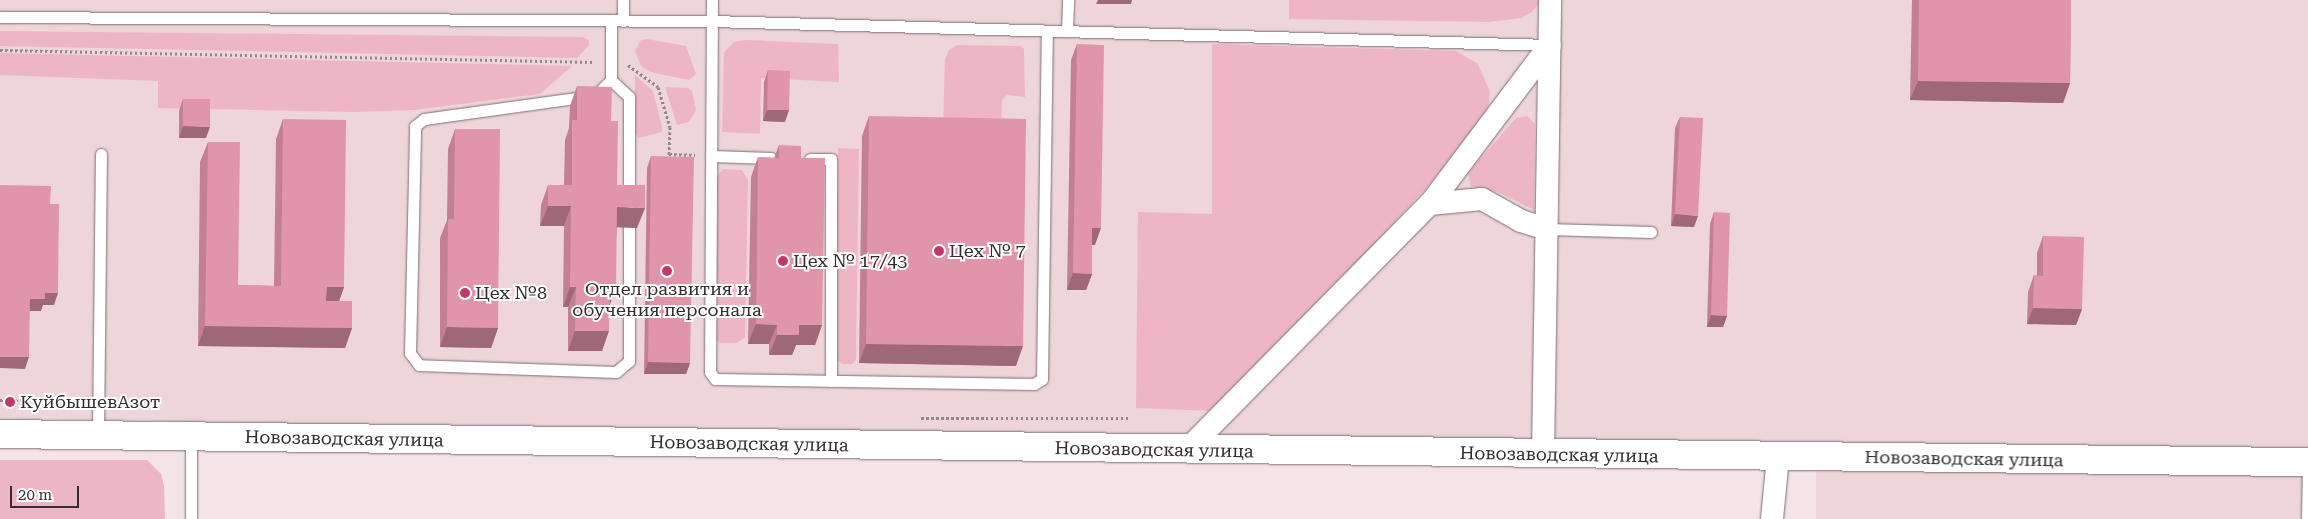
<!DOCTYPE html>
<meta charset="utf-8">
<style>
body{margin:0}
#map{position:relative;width:2308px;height:519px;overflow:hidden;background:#f4e3e7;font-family:"Roboto Serif",serif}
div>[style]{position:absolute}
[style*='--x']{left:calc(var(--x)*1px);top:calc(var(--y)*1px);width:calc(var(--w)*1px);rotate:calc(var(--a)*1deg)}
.built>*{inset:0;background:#edd5da}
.green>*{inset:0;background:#eeb6c5}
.path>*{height:3px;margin-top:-1.5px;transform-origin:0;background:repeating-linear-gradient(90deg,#93878a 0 2.5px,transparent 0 5px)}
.roads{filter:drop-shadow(0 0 1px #7e6f73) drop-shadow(0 0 1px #7e6f73)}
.service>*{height:11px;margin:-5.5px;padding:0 5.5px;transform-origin:5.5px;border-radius:5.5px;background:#fff}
.minor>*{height:22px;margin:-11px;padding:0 11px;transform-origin:11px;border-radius:11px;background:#fff}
.primary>*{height:28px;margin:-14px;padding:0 14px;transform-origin:14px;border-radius:14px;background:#fff}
.wall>*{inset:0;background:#c28092}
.shaded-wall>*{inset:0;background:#9e6877}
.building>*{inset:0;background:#e195aa}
.dots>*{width:14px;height:14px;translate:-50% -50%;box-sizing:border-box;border:2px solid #fff;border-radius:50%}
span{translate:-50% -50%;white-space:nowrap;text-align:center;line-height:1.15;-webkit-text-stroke:4px #fff;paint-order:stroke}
.poi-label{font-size:18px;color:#332d2f}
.left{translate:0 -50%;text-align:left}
.street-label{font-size:18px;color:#332d2f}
.scale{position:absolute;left:10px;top:486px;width:69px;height:22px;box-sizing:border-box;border:2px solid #332d2f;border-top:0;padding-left:6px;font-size:15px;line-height:18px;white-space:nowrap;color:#332d2f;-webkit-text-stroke:4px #fff;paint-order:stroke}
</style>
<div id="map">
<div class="built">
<div style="clip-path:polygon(0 0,2308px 0,2308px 462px,0 418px)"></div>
<div style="clip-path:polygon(1816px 462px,2308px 468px,2308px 519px,1816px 519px)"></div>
</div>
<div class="green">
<div style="clip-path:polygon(1289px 0,1542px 0,1532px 12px,1521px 18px,1489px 22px,1289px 19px)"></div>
<div style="clip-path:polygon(0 31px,583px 37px,589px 40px,589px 45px,577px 58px,0 46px)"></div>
<div style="clip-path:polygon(647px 39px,686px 46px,696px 74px,689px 80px,650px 72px,641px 66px,635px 51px,641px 40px)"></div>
<div style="clip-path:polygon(745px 40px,838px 44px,839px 82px,761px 78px,760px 134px,722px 132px,724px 52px,734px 42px)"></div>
<div style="clip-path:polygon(1212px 44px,1456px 51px,1478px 64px,1490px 92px,1488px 110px,1477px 128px,1429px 185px,1225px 405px,1211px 411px,1136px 408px,1138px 212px,1212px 214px)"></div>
<div style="clip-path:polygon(957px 45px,1020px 46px,1024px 49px,1025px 97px,1007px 95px,1002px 100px,1001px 131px,943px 127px,945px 59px,949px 50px)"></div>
<div style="clip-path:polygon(0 53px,572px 66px,540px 94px,414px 110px,354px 112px,158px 108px,158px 81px,0 75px)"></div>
<div style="clip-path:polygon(635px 75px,653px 91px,662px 127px,662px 132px,639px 138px,635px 133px)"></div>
<div style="clip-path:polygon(665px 87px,688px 88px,692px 91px,696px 110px,689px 122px,677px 125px)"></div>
<div style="clip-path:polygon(1527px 116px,1535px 124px,1534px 210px,1500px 193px,1471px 186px,1468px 173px,1516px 118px)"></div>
<div style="clip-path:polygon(838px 148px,859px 149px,856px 360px,852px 364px,842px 364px,837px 360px)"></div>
<div style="clip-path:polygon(723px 169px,742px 170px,748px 180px,745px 337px,737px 343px,720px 343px,716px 338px,716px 178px)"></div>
<div style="clip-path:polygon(0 460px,147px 460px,161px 474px,164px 486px,165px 519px,0 519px)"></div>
</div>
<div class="path">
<div style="--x:0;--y:50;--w:594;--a:1.16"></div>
<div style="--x:628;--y:65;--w:37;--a:36"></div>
<div style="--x:658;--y:87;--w:42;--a:73.3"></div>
<div style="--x:670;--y:127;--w:31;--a:92"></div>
<div style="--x:669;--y:154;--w:26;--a:2"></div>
<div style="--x:0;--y:400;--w:74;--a:-0.8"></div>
<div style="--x:921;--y:418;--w:210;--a:0"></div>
</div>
<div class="roads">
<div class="service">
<div style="--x:712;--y:0;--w:372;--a:90.3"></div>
<div style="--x:710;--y:372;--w:9;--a:54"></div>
<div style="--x:715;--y:379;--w:319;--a:0.9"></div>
<div style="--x:1034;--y:384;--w:9;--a:-32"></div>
<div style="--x:1042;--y:379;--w:348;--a:-89.2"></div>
<div style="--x:0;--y:17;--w:712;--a:0.32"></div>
<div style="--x:712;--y:21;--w:838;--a:1.64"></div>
<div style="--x:623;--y:21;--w:21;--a:-90"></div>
<div style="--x:1067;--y:31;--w:31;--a:-88"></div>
<div style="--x:611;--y:80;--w:25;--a:43"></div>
<div style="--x:629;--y:97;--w:264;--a:90"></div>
<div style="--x:629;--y:361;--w:17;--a:140"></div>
<div style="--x:616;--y:372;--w:197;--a:-178"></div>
<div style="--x:419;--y:365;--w:15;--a:-127"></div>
<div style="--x:410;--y:353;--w:227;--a:-88.7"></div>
<div style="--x:415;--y:126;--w:11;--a:-38"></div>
<div style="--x:424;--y:119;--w:174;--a:-7.9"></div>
<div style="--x:596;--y:95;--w:21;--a:-45"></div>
<div style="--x:611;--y:80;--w:59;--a:-90"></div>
<div style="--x:711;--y:156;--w:60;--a:1.9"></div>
<div style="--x:810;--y:159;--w:21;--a:0"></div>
<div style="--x:831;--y:159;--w:222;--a:90"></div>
<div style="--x:1547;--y:229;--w:104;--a:1.7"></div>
<div style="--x:98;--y:435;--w:281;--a:-89.4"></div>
<div style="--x:191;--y:519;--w:82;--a:-90"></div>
<div style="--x:2307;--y:519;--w:57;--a:-89"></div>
</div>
<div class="minor">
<div style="--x:1430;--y:204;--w:52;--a:-5.5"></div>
<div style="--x:1482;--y:199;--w:45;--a:29.4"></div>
<div style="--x:1521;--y:221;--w:27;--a:17"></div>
<div style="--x:1187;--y:450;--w:346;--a:-45.4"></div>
<div style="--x:1430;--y:204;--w:199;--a:-53"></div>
<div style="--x:1543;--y:454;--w:454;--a:-89.1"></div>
<div style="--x:1772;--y:519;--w:62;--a:-84.5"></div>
</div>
<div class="primary">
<div style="--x:0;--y:434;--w:2308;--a:0.7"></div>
</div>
</div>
<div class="wall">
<div style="clip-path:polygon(1912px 0,2071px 0,2070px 83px,2063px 103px,1910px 100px)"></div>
<div style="clip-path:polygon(1077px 44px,1095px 245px,1092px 245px,1092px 274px,1086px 290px,1067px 290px,1071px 60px)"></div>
<div style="clip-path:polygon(768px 70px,785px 122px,763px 121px,764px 82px)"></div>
<div style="clip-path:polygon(577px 86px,611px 121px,617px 185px,637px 228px,617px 227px,610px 305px,602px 351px,568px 351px,568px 307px,563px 307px,564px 226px,540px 226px,541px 205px,548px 185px,564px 185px,565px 140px,569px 128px,570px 106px)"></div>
<div style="clip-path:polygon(183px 99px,206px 138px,179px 138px,179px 111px)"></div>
<div style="clip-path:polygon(869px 116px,1016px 366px,859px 363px,862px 136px)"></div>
<div style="clip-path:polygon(1680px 117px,1694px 227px,1671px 226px,1675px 128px)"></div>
<div style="clip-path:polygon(283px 119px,344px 287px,339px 301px,352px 328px,345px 348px,198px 346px,200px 162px,208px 142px,238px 285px,274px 286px,276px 139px)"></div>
<div style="clip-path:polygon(455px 129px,498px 328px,491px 348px,440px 347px,440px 238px,447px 220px,448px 149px)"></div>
<div style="clip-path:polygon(779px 145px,801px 158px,822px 325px,815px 345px,796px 345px,792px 355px,769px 355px,769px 344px,748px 344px,751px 177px,758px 157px,774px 158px)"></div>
<div style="clip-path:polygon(651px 156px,690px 363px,686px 374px,644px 374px,647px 168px)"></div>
<div style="clip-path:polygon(1714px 212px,1727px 316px,1723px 327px,1707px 327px,1710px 224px)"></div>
<div style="clip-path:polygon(2043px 236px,2082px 309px,2076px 325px,2027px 324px,2028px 292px,2034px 275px,2037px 276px,2037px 253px)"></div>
</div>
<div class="shaded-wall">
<div style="clip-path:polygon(1098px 0,1132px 0,1131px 4px,1096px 4px)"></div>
<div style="clip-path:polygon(1918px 81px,2070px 83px,2063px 103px,1910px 100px)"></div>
<div style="clip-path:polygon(767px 110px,789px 110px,785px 122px,763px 121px)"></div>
<div style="clip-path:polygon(183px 126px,210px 127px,206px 138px,179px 138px)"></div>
<div style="clip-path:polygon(548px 206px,571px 206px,564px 226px,540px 226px)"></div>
<div style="clip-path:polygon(617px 207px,645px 208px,637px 228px,610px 227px)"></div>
<div style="clip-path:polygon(1675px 214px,1698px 216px,1694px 227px,1671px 226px)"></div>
<div style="clip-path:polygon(1092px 228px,1101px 228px,1095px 245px,1086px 244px)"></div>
<div style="clip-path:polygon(1073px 273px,1092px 274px,1086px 290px,1067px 290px)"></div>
<div style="clip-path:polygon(327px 287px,344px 287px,337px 307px,319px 307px)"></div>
<div style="clip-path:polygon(570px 287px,576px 287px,568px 307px,563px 307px)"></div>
<div style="clip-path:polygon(610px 287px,616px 287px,609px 307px)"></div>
<div style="clip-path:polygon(45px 293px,58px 293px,54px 305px,43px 305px,41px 311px,26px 311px,30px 299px)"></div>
<div style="clip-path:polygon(2033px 308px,2082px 309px,2076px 325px,2027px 324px)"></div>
<div style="clip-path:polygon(1711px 315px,1727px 316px,1723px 327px,1707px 327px)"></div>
<div style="clip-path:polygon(756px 324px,777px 325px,769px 344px,748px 344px)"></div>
<div style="clip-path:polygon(799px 325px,822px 325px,815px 345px,796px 345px,792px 355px,769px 355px,777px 335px)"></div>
<div style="clip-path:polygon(205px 326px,352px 328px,345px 348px,198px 346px)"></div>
<div style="clip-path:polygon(447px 327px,498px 328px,491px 348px,440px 347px)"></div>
<div style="clip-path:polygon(575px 331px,609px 331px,602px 351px,568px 351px)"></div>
<div style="clip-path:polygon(866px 344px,1023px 346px,1016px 366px,859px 363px)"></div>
<div style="clip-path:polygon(0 357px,29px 357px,25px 369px,0 368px)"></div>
<div style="clip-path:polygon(648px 362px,690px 363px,686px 374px,644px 374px)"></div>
</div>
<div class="building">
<div style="clip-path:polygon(1919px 0,2071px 0,2070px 83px,1918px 81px)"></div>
<div style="clip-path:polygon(1077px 44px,1104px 45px,1101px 228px,1092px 228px,1092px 274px,1073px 273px)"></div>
<div style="clip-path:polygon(768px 70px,790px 71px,789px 110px,767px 110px)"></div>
<div style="clip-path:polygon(577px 86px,612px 87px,611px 121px,618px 121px,617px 185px,645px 185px,645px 208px,617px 207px,616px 287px,610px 287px,609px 331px,575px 331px,576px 287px,570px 287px,571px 206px,548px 206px,548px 185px,572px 185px,572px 120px,577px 120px)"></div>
<div style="clip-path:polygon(183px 99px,210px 99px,210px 127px,183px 126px)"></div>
<div style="clip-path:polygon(869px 116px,1026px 119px,1023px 346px,866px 344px)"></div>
<div style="clip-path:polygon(1680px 117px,1703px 118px,1698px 216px,1675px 214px)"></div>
<div style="clip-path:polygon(283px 119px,346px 120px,344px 287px,327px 287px,326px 301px,352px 301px,352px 328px,205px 326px,208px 142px,240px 142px,238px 285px,281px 286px)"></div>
<div style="clip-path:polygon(455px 129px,500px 129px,498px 328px,447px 327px,448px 219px,454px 219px)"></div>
<div style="clip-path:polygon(779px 145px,801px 146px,801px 158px,825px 158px,822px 325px,799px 325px,799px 335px,777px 335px,777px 325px,756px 324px,758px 157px,779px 158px)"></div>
<div style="clip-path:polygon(651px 156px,694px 157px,690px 363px,648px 362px)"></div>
<div style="clip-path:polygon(0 185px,51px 186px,50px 204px,59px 204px,58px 293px,45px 293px,45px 299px,30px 299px,29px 357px,0 357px)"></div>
<div style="clip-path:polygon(1714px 212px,1730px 213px,1727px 316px,1711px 315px)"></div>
<div style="clip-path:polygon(2043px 236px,2084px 237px,2082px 309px,2033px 308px,2034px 275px,2043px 276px)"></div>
</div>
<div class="dots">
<div style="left:939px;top:251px;background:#c3376d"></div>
<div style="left:783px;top:261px;background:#c3376d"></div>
<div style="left:667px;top:271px;background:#c3376d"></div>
<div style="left:465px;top:293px;background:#c3376d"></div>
<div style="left:10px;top:402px;background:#c3376d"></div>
</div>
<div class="poi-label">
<span class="left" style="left:949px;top:251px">Цех № 7</span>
<span class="left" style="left:793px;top:261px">Цех № 17/43</span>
<span style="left:667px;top:300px">Отдел развития и<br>обучения персонала</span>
<span class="left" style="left:475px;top:293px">Цех №8</span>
<span class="left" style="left:20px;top:402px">КуйбышевАзот</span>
</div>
<div class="street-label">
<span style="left:344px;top:439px;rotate:1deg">Новозаводская улица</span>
<span style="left:749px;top:444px;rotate:1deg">Новозаводская улица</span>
<span style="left:1154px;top:450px;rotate:1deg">Новозаводская улица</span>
<span style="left:1559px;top:455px;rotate:1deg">Новозаводская улица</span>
<span style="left:1964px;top:459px;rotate:1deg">Новозаводская улица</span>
</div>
<div class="scale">20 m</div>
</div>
